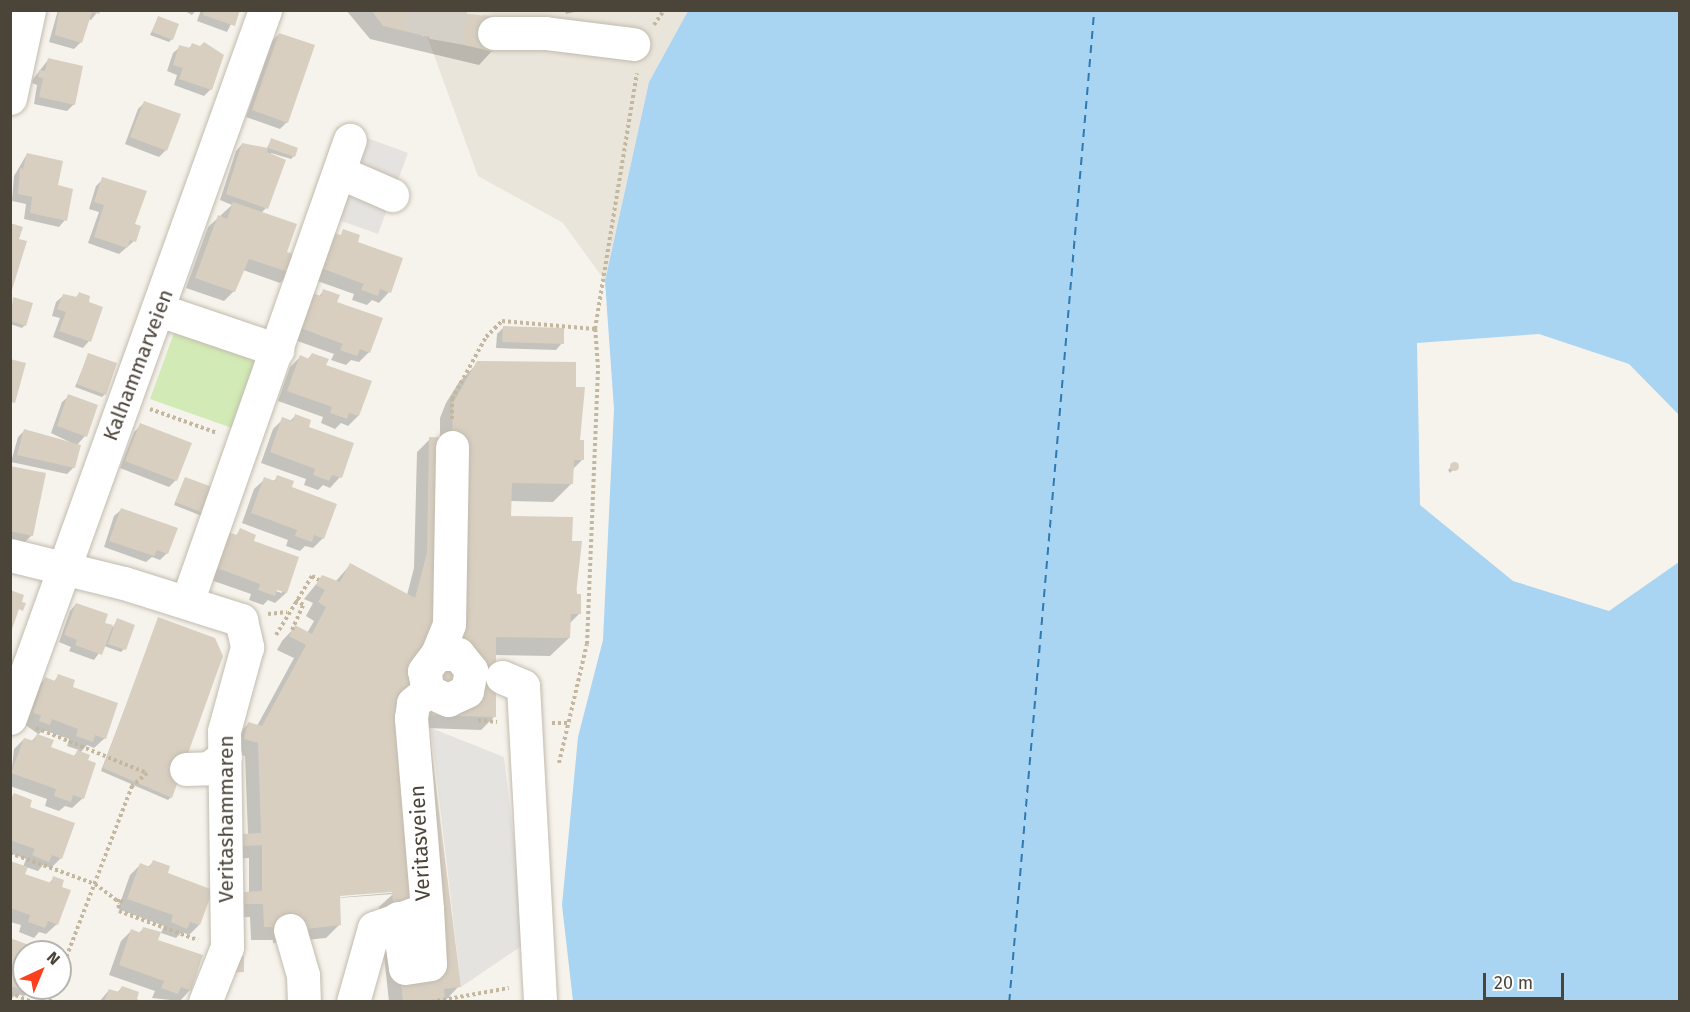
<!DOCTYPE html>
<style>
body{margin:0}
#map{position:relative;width:1690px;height:1012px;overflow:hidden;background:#f6f3ec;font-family:"Fira Sans",sans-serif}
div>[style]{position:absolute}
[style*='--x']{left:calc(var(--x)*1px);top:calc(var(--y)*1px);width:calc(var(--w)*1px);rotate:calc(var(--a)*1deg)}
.residential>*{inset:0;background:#eae5da}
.green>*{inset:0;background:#d2eab5}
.parking>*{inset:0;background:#e5e3e0}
.water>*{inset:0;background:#a9d4f2}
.shadow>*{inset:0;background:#0003}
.ferry>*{height:1.5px;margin-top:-0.75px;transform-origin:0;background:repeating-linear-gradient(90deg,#2e7ab2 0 8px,transparent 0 14px)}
.building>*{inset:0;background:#d8cfc1}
.round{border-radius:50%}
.minor-tunnel>*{height:33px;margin-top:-16.5px;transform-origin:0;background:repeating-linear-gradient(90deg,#d4d0c8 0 33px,transparent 0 49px)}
.path>*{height:4px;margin-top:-2px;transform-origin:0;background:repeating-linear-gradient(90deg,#c4b79f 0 3px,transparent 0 6px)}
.roads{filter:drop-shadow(0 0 2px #c2bbae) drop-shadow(0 0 2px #c2bbae)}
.minor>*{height:33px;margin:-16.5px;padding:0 16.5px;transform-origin:16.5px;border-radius:16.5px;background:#fff}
span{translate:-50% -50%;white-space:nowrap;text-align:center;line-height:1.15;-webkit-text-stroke:5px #fff;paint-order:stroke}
.street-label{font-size:21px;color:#4b4439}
.frame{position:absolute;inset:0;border:12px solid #4b4439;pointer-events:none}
.north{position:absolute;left:12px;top:940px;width:60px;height:60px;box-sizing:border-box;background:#fff;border:2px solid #b7b4b0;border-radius:50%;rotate:44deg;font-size:16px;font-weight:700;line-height:24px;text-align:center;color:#4b4439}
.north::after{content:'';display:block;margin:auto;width:21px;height:27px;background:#fc3f1d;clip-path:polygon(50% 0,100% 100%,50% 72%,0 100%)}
.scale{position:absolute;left:1483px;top:973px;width:81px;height:27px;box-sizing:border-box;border:3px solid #4b4439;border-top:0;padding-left:8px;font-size:18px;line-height:21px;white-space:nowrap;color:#4b4439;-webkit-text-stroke:4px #fff;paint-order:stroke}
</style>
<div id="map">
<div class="residential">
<div style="clip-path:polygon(418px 11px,688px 11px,649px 82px,605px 281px,563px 223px,478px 176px)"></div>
</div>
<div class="green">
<div style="clip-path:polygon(178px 322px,273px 354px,246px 433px,150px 399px)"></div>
</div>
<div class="parking">
<div style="clip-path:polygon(337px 127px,408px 153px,378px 234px,308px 209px)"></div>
<div style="clip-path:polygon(431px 728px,504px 757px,526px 943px,461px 987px)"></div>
</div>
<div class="water">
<div style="clip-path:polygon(688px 11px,1679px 11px,1679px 415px,1629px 364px,1539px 334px,1417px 343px,1420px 505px,1513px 581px,1609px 611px,1679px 562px,1679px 1001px,573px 1001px,562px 905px,578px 737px,603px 640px,614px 409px,605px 281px,649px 82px)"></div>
</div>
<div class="shadow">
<div style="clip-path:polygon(58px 10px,99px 10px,91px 20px,88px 19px,81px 42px,74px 49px,49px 42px)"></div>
<div style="clip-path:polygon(183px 10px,196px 10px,192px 15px)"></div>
<div style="clip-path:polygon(201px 10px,238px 10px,227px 32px,197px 21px)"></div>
<div style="clip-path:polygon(346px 10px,431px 10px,492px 51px,479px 65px,370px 39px)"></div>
<div style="clip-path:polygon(565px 10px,583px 10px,566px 14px)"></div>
<div style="clip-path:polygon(158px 18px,172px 39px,169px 42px,150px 35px)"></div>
<div style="clip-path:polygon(279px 34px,287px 122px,280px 129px,246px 117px,272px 41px)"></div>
<div style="clip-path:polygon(192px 45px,211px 89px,204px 96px,174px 85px,177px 75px,167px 71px,173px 53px,180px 47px,188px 49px)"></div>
<div style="clip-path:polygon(48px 60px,74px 104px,67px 111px,34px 104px,37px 85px,32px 83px,33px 79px)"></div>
<div style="clip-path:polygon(145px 102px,166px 150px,159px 157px,125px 144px,138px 109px)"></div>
<div style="clip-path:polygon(271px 140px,294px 156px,291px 159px,271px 153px,266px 208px,261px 213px,285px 253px,291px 272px,280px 283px,243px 270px,234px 291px,224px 301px,186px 288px,208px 227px,232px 205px,220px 200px,236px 151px,242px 144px,266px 150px)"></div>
<div style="clip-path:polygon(27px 154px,57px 186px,65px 220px,59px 227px,24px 219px,26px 204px,12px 201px,14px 176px)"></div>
<div style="clip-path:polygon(103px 179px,133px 224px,134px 241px,119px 254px,88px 243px,99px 212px,89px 209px,96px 186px)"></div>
<div style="clip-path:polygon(344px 231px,356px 243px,401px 259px,389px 292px,379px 303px,372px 300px,367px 305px,352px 300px,354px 294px,309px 278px)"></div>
<div style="clip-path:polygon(323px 291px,369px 352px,359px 362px,351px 360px,346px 365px,331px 360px,334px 354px,289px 338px)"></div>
<div style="clip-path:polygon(79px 294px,89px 341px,83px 348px,53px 337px,60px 318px,52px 316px,56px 302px,63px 296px,75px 298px)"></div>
<div style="clip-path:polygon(14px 299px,25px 325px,22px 328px,10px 324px)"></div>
<div style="clip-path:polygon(503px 328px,562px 343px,556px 350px,496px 348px,497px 334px)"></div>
<div style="clip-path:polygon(312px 354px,325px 366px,370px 382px,358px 416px,348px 426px,341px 423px,335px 429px,321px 423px,323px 417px,278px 401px,290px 367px,300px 357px,307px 360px)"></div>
<div style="clip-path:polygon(88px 355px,105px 394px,102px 397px,75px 387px)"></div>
<div style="clip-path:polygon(evenodd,478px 363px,578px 441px,582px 460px,572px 470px,572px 483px,553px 502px,510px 501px,510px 517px,571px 542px,579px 614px,569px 624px,569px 638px,550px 656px,494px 655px,495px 716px,481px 730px,427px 728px,459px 986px,444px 1002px,389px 1002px,379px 907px,393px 894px,338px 898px,339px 925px,326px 938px,273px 943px,273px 940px,251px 940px,250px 917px,231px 917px,231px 907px,249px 893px,249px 858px,230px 859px,229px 849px,248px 835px,245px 756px,232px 752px,235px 737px,249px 723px,257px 726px,294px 658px,277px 650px,282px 641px,295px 627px,307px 633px,314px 621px,306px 616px,313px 603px,304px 599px,322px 577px,335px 582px,351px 564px,407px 595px,414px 568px,417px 452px,430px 439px,440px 439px,440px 418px,446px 403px,459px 382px,478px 363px,402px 889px,402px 892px,332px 898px,332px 895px,402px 889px)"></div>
<div style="clip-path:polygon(69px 396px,96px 406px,85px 436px,77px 445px,74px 467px,67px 474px,11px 462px,18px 437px,24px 431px,76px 445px,51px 433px,62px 402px)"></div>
<div style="clip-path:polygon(295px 416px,340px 477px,330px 488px,323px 485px,318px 490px,304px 485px,306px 479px,261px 463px,273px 429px,283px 419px,290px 421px)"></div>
<div style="clip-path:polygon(141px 425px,176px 480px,169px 487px,120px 468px,134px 432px)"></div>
<div style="clip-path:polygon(1455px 463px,1457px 466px,1450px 473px,1448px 470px)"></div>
<div style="clip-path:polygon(10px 467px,32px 535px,25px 542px,10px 539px)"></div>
<div style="clip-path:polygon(278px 477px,290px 488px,323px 538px,313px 548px,305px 546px,300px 551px,286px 546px,288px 540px,242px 523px,254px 489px,265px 479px,272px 482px)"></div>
<div style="clip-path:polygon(185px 478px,213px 489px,202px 516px,174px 505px)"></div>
<div style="clip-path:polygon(121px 510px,167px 553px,160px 560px,152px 557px,146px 562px,104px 547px,114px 516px)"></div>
<div style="clip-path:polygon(evenodd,240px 530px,286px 593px,275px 603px,268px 600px,263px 605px,249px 600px,251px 594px,205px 578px,240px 530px,269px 589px,282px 590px,282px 593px,269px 589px)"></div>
<div style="clip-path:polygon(76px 604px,103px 624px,113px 627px,117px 620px,124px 649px,121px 652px,104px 646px,94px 660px,69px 651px,71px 647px,59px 642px,70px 611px)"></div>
<div style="clip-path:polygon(159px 619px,171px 797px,168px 800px,101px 771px)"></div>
<div style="clip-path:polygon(evenodd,59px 676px,105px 738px,94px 748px,87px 745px,80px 753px,83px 798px,72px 808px,65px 806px,59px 811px,45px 806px,47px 799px,10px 786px,14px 749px,24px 739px,31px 742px,38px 734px,23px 723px,35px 689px,45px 679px,53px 682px,59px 676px,43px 730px,69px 739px,67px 746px,79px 750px,73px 757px,49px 748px,37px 736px,43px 730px)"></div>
<div style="clip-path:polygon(10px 799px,28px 808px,61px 858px,51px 868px,43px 865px,38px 871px,26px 867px,23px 874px,48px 884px,54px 878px,57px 924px,46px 934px,39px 932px,34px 938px,19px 932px,21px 925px,10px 922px,10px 863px,23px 867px,26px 859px,10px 853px)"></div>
<div style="clip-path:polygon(153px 862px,199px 925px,189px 935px,182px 932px,176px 938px,161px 933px,164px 926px,118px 909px,130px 875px,140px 865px,147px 868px)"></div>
<div style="clip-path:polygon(144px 928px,190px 990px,180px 1001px,152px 998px,155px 991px,109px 975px,121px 941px,131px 931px,138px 934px)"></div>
<div style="clip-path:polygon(10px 940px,45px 952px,24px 952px,24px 988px,33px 988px,24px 996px,17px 994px,11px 999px)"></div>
<div style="clip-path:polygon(122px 987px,139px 1002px,99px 1002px,109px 990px,117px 993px)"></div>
</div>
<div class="ferry">
<div style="--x:1009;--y:1002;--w:996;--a:-85.1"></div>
</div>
<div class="building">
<div style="clip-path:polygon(59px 10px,101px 10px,99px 14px,92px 12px,82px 43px,55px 35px)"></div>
<div style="clip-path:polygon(204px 10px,240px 10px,235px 26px,203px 15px)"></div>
<div style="clip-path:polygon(371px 10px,436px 10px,495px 17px,494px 52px,383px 26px)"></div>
<div style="clip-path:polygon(158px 16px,179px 24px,173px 40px,152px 32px)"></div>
<div style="clip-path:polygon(279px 33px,315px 45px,288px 123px,252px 110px)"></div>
<div style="clip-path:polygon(204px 42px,224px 55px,212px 90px,179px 79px,183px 68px,173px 65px,179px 45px,190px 48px,192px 43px,200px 46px)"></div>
<div style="clip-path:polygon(48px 58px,83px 66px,75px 105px,39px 97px,43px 78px,38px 77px,39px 70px,45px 71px)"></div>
<div style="clip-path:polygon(144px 101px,181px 114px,167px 151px,130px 137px)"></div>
<div style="clip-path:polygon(271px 138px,298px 148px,295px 157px,268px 148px)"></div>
<div style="clip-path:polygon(242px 143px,268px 148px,267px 152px,286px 160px,268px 209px,226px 194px)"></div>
<div style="clip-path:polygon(27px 153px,63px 161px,58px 185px,73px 189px,67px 221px,30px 213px,32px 197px,18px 194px,20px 168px,23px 169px)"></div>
<div style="clip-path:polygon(102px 177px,147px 191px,135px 224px,141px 226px,136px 242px,130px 240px,127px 248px,94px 237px,104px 205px,94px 202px)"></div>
<div style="clip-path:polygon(233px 202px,297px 224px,287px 252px,298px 256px,292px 273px,249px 259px,235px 292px,195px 278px,218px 215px,227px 219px)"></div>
<div style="clip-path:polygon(10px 223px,23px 227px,19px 239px,27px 241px,11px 293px)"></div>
<div style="clip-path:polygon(343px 229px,360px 235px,358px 242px,403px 258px,391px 293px,380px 289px,378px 296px,361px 290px,364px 284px,318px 267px,331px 232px,341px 235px)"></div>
<div style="clip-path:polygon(323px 289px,340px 295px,337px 302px,383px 318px,370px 353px,360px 349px,357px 356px,340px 350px,343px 344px,298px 327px,310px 292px,321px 296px)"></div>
<div style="clip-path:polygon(79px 292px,90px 296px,89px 302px,103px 307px,91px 342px,59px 331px,66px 312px,57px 309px,63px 294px,77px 297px)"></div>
<div style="clip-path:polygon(13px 297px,33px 303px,26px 326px,10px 321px)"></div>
<div style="clip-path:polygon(503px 326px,564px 328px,564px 344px,502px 342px)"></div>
<div style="clip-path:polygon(88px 353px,117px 363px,106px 395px,77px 384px)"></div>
<div style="clip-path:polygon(312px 353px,329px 359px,326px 365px,372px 381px,359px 416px,349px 413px,347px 419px,330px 413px,332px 407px,287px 391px,300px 355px,309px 359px)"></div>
<div style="clip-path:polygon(10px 359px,26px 363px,15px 403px,10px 402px)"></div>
<div style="clip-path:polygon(477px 361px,576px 362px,576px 387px,585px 387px,580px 440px,584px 440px,584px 460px,574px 460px,573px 484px,512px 483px,511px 516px,573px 517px,572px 541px,582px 541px,576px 594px,581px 594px,581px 614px,571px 614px,570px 638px,496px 637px,496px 717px,427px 715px,461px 987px,444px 989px,445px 1002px,403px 1002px,392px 892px,340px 896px,341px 925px,306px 929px,264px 927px,263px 904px,244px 904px,244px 892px,262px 891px,262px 845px,243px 846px,242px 834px,261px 833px,258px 743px,244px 739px,248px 722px,262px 726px,306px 645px,289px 636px,295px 625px,312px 634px,326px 607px,318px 602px,325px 590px,316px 585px,322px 575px,340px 582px,350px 563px,415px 598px,427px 553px,429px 437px,452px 438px,453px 403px)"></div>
<div style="clip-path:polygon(68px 394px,98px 405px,87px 437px,57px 426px)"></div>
<div style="clip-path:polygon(295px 414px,311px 420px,309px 427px,354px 443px,342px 478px,332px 475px,329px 481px,313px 475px,315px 469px,270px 452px,282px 417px,293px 421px)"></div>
<div style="clip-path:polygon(140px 423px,192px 443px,177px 481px,125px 461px)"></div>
<div style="clip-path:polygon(24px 429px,81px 445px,75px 468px,17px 455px)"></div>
<div class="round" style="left:1449.5px;top:461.5px;width:9px;height:9px"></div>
<div style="clip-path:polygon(10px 466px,46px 473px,33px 536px,10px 531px)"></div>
<div style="clip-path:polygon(277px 475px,294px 481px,292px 487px,337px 504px,324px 539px,314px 535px,312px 542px,295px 536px,297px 530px,251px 513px,264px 477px,275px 481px)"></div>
<div style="clip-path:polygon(185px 477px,215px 488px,206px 514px,175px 502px)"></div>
<div style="clip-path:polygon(121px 508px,178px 528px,168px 554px,157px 550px,154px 556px,109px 541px)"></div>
<div style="clip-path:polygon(240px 528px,256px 535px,254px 541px,299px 557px,287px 593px,277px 590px,275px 596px,258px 590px,260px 584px,214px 567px,227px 532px,237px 535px)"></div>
<div style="clip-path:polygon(10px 590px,24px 595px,22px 602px,26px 603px,23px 611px,19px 609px,11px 632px)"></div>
<div style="clip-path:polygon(76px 603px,108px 614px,105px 623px,113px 625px,102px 655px,75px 645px,77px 640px,64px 635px)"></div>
<div style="clip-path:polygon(158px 617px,215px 638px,223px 656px,172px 798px,103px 768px)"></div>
<div style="clip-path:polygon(117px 618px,135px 625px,126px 650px,108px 644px)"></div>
<div style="clip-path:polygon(58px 674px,75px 680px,73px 687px,118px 703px,106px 739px,95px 735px,93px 742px,76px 736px,78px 729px,52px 719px,50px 725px,39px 721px,41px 715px,33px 713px,45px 677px,55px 681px)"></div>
<div style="clip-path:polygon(37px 734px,54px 740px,51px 747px,75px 756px,77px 750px,90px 755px,88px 760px,96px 763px,84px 799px,73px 795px,71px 802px,54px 796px,56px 789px,11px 773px,24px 738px,34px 741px)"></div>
<div style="clip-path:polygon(14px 793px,32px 800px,30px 807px,75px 823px,62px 859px,52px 855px,49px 862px,32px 855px,35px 849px,10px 840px,10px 800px)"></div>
<div style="clip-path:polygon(153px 860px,170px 866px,168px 873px,213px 890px,200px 925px,190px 922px,187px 929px,171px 922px,173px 915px,127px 899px,140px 863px,150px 867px)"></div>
<div style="clip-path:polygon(10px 861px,28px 867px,25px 874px,51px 883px,53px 876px,64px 880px,62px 887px,71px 890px,58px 925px,48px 921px,45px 928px,28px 922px,30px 915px,10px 908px)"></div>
<div style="clip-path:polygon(143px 927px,161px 932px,158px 940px,203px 955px,191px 991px,181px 987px,178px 994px,161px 988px,164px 981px,119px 965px,131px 929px,141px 933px)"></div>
<div style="clip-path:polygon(10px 938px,48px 952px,24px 952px,23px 990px,10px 986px)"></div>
<div style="clip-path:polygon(244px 956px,244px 972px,226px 973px,225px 959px)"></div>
<div style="clip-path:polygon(122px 986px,139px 992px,137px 999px,142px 1002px,104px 1002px,109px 989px,119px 992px)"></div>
</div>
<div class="minor-tunnel">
<div style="--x:410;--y:10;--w:25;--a:29"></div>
<div style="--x:432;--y:22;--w:63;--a:10.1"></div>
</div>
<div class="path">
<div style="--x:654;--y:25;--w:18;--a:-56"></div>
<div style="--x:150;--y:409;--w:71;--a:19.7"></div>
<div style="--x:452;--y:419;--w:20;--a:-90"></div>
<div style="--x:452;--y:399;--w:71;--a:-61.3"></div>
<div style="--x:486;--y:337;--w:23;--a:-45"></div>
<div style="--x:502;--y:321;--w:93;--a:4.9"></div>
<div style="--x:268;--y:614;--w:19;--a:-6"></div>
<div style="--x:292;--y:630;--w:27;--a:-66"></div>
<div style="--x:303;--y:605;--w:9;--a:-139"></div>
<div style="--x:276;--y:635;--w:69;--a:-58.6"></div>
<div style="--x:312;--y:576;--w:8;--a:30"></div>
<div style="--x:478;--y:720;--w:19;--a:6"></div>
<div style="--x:552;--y:723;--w:17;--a:0"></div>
<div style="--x:36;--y:728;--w:120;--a:22.1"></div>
<div style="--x:147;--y:773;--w:20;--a:139"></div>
<div style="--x:132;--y:786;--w:201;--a:111"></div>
<div style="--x:559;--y:763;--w:122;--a:-76.8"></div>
<div style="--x:587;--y:644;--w:276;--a:-87.7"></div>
<div style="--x:598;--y:368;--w:39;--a:-94"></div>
<div style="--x:595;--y:329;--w:259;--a:-80.7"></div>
<div style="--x:10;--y:853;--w:90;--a:20"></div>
<div style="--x:95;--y:884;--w:31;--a:37"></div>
<div style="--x:123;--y:902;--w:6;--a:-149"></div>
<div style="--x:118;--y:899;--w:12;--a:85"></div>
<div style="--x:119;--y:911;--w:84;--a:20.2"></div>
<div style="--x:10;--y:993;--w:24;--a:22"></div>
<div style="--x:50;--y:1002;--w:15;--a:-70"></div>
<div style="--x:431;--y:1002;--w:79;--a:-10.2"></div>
</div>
<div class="roads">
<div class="minor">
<div style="--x:494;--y:33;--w:51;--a:0"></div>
<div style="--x:545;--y:33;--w:89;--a:7.1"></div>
<div style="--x:10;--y:98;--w:90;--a:-77.8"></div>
<div style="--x:339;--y:172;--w:58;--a:23.5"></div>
<div style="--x:159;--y:310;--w:125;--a:18.7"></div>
<div style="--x:10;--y:555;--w:117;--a:13.8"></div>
<div style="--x:124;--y:583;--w:123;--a:17.5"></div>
<div style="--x:241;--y:620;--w:28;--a:77"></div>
<div style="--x:247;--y:647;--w:87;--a:105.3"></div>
<div style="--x:224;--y:731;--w:216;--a:89.2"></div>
<div style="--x:227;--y:947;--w:59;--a:111.8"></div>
<div style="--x:187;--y:602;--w:490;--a:-70.6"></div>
<div style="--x:437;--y:654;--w:32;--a:-68"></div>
<div style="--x:449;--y:624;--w:177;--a:-89"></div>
<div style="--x:437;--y:654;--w:21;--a:0"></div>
<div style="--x:458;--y:654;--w:21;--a:51"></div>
<div style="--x:471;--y:670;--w:21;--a:101"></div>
<div style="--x:467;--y:691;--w:21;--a:155"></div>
<div style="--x:448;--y:700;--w:22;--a:-156"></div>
<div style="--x:428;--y:691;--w:20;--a:-101"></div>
<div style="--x:424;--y:671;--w:21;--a:-53"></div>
<div style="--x:502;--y:677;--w:23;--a:23"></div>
<div style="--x:523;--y:686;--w:316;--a:86.9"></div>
<div style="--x:10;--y:718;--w:753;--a:-70.19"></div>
<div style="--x:186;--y:769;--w:23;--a:-2"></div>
<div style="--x:209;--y:768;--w:20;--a:-37"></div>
<div style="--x:398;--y:918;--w:50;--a:82"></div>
<div style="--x:405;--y:968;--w:25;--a:-9"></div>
<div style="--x:430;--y:964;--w:55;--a:-93.1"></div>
<div style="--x:290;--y:930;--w:47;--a:73.9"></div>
<div style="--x:303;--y:975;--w:27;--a:88"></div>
<div style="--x:353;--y:1002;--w:77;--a:-74.2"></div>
<div style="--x:374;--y:928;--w:56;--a:-19.7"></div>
<div style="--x:427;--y:909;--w:192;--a:-94.8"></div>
<div style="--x:411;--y:718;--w:15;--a:-82"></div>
<div style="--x:413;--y:703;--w:19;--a:-39"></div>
</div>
</div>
<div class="street-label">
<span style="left:138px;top:365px;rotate:-69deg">Kalhammarveien</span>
<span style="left:226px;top:819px;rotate:-90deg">Veritashammaren</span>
<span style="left:420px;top:843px;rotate:-93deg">Veritasveien</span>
</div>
<div class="frame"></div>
<div class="north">N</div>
<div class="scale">20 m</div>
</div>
